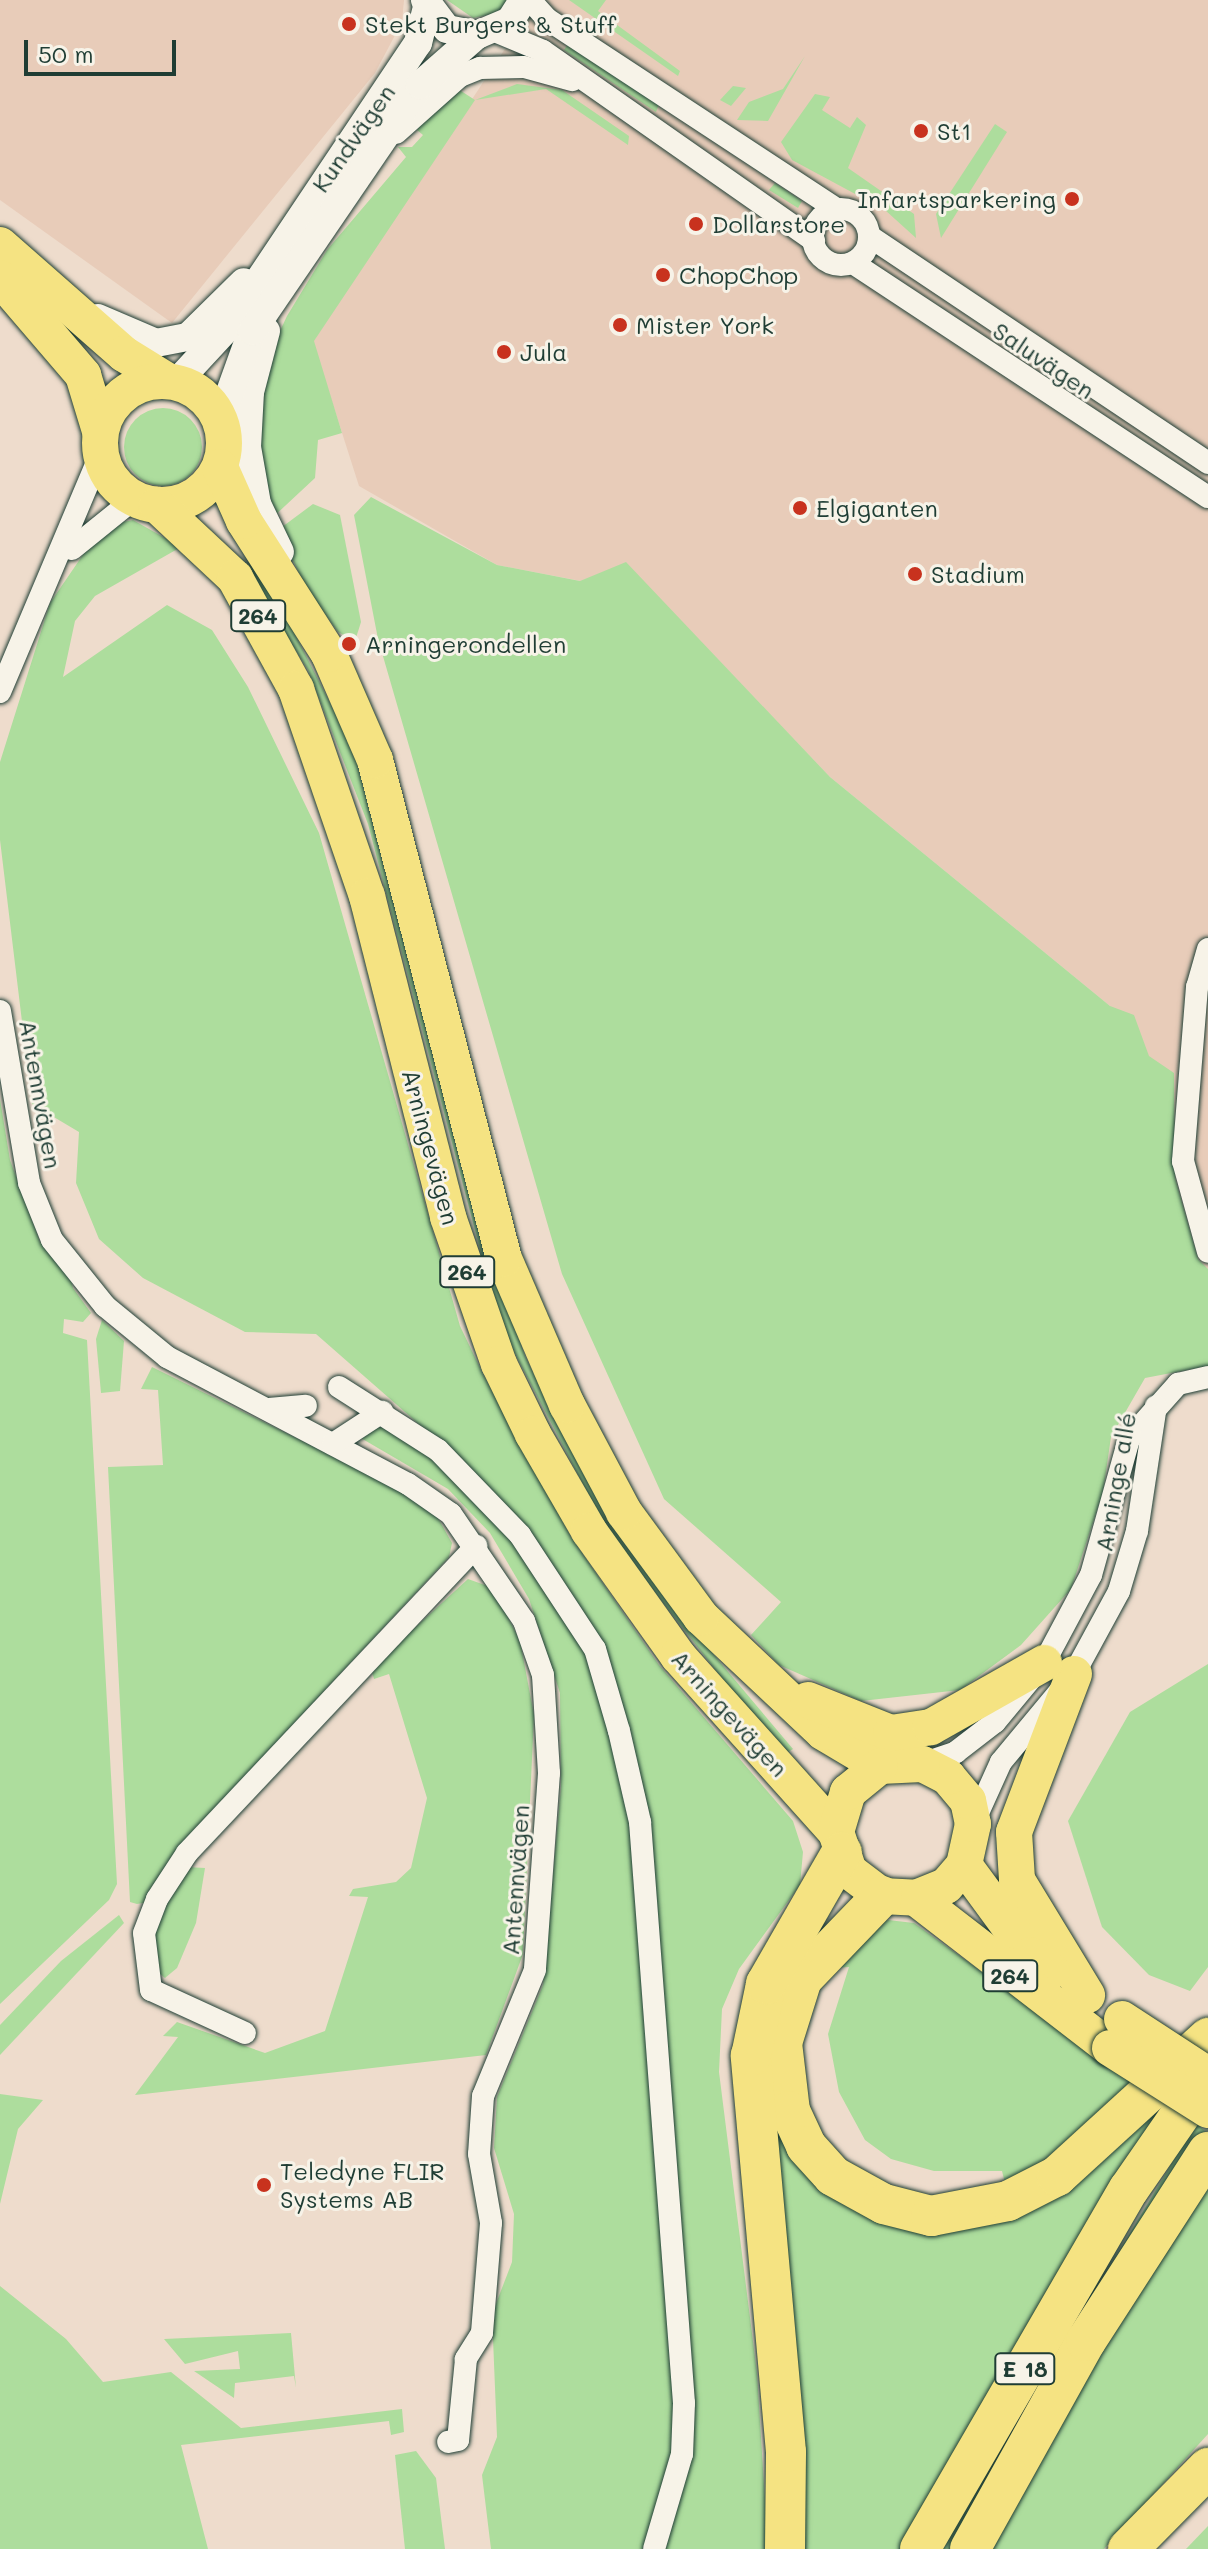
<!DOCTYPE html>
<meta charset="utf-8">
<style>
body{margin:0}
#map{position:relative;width:1208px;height:2549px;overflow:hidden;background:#eedccc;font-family:Mali,sans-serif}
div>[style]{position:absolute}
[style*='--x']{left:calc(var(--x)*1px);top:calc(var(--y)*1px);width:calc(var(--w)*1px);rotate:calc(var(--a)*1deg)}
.built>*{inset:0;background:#e8ccb9}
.green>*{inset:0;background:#addd9d}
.round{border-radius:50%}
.roads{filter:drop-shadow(0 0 2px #1f3d34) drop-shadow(0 0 2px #1f3d34)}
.minor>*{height:22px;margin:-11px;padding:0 11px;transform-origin:11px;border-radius:11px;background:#f7f3e8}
.minor>.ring{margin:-11px;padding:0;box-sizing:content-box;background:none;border:22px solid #f7f3e8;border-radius:50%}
.tertiary>*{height:28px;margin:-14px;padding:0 14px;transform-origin:14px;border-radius:14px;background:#f7f3e8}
.primary>*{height:36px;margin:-18px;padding:0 18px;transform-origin:18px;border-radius:18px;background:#f5e382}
.primary>.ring{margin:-18px;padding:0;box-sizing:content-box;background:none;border:36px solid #f5e382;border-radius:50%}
.motorway>*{height:40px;margin:-20px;padding:0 20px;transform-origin:20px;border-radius:20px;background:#f5e382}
.bridges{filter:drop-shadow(0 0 2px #1f3d34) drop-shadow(0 0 2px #1f3d34)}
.primary-bridge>*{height:36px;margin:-18px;padding:0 18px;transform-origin:18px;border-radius:18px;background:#f5e382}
.dots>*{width:22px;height:22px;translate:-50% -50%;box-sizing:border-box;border:4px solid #f7f3e8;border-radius:50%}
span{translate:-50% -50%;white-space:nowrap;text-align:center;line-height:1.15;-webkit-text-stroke:6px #f7f3e8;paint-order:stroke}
.shield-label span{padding:2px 6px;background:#f7f3e8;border:2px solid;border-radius:6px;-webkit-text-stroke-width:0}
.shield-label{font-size:22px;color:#1f3d34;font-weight:700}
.poi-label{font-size:24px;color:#1f3d34}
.left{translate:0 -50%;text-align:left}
.right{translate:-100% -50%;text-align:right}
.street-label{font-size:24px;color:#1f3d34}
.scale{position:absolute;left:24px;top:40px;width:152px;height:36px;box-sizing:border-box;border:4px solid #1f3d34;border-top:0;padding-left:10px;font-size:24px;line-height:28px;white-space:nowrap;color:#1f3d34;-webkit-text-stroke:6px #f7f3e8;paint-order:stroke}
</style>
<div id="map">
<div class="built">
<div style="clip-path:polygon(0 0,404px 0,402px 22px,375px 73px,172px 323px,0 200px)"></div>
<div style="clip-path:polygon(537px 0,1208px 0,1208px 1311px,1110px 1006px,830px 777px,626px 563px,581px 581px,497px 565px,359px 486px,313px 342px)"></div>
</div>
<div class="green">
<div style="clip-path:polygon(447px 0,509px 0,497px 13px,473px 18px)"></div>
<div style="clip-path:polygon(569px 0,606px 0,598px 11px,680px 71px,678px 76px)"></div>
<div style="clip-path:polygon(568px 44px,659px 104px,656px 112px,564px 50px)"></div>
<div style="clip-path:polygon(805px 56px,768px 121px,737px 120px,749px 102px,783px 89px)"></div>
<div style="clip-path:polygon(517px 84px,562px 90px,629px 136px,628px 145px,546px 89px,475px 100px,314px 341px,342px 433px,318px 440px,315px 478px,271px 519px,257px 479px,265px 363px,287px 316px,327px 250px,406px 157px,398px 147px,412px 147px,423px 135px,417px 130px,439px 100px,458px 89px,475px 100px)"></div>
<div style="clip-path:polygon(733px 86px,746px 88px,731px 106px,720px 100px)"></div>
<div style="clip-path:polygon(815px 94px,830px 97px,822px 110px,850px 128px,857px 117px,866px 125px,848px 168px,914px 214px,916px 238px,885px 210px,792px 160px,781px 142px)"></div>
<div style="clip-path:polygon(995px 124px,1007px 132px,941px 238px,936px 214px)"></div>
<div style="clip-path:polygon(775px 183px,802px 201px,798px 208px,769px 190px)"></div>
<div class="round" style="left:124px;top:408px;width:78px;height:78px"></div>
<div style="clip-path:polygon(371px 497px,497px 565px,580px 581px,626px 562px,830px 777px,1110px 1006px,1134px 1015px,1149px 1056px,1174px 1073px,1175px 1178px,1198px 1259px,1208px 1269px,1208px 1366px,1145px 1378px,1111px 1437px,1103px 1492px,1071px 1589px,1021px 1645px,960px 1690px,861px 1701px,779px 1665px,751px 1635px,781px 1602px,664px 1499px,562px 1274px,378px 639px,354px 515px)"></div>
<div style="clip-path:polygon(313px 504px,340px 515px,361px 622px,355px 641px,338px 632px,307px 589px,278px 530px)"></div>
<div style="clip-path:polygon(133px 520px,181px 547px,95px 596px,75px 621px,63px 677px,167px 605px,212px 630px,248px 687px,319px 833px,460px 1326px,484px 1376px,571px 1537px,659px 1665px,793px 1821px,803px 1852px,800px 1885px,739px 1969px,722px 2009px,719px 2072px,757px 2373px,768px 2549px,491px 2549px,482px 2475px,497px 2437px,492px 2314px,512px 2262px,514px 2214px,494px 2148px,497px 2097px,543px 1985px,561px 1787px,560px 1693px,529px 1599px,490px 1533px,448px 1489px,354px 1434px,389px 1425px,416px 1442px,503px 1527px,606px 1659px,478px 1476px,316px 1334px,245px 1332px,143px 1278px,99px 1239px,76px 1183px,79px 1132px,32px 1104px,0 840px,0 762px,50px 603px,91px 543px,113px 524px)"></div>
<div style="clip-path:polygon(258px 562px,353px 748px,474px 1202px,525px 1356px,560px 1428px,665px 1597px,793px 1749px,782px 1756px,607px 1530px,500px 1325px,368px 824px,308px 670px,246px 570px)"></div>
<div style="clip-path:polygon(0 1099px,10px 1160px,40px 1242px,64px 1254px,73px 1288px,91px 1313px,83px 1322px,64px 1319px,63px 1333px,87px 1340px,117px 1884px,109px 1900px,0 2004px)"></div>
<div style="clip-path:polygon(102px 1320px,124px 1341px,120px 1391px,101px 1393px,96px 1339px)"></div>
<div style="clip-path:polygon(152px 1367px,392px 1485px,438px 1518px,452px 1543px,449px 1557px,182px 1844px,148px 1902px,137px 1904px,130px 1902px,108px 1467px,163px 1465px,158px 1390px,141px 1389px)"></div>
<div style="clip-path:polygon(468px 1579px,493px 1588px,520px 1641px,534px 1715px,523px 1954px,486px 2055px,135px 2095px,178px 2037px,163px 2036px,177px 2022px,265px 2053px,325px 2031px,368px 1897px,349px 1896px,353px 1889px,396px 1882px,411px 1868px,427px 1798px,389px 1674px,374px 1679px,371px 1668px)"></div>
<div style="clip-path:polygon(1208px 1664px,1208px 1967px,1190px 1991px,1149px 1975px,1102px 1927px,1068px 1821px,1130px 1712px)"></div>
<div style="clip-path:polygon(186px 1867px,205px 1868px,196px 1923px,177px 1968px,165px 1978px,153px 1968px,153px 1930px)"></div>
<div style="clip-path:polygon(119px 1915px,124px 1923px,0 2055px,0 2025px,61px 1961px)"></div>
<div style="clip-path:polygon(888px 1920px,914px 1923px,1137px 2084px,1051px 2161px,1005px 2183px,1002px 2171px,934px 2171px,891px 2159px,865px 2140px,839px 2092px,828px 2034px,849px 1967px,832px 1968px,867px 1928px)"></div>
<div style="clip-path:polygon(770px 2041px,791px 2149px,945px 2228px,1163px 2103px,1169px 2109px,999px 2373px,900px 2549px,803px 2549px)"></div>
<div style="clip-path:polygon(0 2094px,43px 2100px,18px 2129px,0 2204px)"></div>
<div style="clip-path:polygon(1196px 2123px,1205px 2131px,1089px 2312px,954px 2549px,941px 2549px)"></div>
<div style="clip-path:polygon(1208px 2188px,1208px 2434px,1104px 2549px,990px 2549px,1066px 2407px)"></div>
<div style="clip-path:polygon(0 2286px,66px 2339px,103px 2382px,171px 2372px,241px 2428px,402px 2409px,404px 2432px,391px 2435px,389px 2421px,181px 2445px,208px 2549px,0 2549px)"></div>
<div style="clip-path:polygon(291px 2333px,296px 2388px,294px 2376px,235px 2383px,234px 2398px,194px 2371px,240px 2369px,238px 2351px,185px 2364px,164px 2339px)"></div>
<div style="clip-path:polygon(416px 2451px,436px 2478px,445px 2549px,405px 2549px,395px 2455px)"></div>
<div style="clip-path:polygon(1208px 2526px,1208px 2549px,1186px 2549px)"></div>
</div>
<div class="roads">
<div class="minor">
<div style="--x:530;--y:0;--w:25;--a:48"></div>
<div style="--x:547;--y:19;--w:348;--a:33.3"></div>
<div style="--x:495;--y:31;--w:52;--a:22.6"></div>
<div style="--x:543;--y:51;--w:331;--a:35"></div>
<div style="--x:396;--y:133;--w:86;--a:-41.7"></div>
<div style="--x:460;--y:76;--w:22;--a:-22"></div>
<div style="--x:480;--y:68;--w:44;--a:-1.3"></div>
<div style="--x:524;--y:67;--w:50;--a:15.2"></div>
<div class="ring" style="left:813px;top:209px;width:34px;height:34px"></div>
<div style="--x:869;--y:236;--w:408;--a:33.8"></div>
<div style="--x:853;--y:263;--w:425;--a:33.4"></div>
<div style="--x:72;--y:549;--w:80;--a:-38.9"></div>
<div style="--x:0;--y:692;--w:257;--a:-67.1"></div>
<div style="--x:1208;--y:949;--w:40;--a:106"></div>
<div style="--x:1197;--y:987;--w:175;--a:94.6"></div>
<div style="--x:1183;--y:1161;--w:94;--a:74.6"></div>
<div style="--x:0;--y:1011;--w:174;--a:80.4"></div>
<div style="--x:29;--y:1183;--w:61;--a:68"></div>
<div style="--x:52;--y:1240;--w:85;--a:51.2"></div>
<div style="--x:105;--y:1306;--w:80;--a:39.4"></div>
<div style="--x:167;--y:1357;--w:272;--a:27.8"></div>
<div style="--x:408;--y:1484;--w:52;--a:34.9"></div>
<div style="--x:451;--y:1514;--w:130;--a:55.7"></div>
<div style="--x:524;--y:1621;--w:57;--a:70.6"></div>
<div style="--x:543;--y:1675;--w:98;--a:86.5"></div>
<div style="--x:549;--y:1773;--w:197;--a:94.1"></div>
<div style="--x:535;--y:1970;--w:136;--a:112.4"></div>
<div style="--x:483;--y:2096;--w:58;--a:93.9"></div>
<div style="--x:479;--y:2154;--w:70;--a:80.1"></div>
<div style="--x:491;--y:2223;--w:110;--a:94.7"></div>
<div style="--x:482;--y:2333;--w:31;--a:122"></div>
<div style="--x:466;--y:2359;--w:81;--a:95.6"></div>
<div style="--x:458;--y:2440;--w:10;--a:169"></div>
<div style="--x:339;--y:1387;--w:117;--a:32.5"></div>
<div style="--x:438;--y:1450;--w:118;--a:46"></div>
<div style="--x:520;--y:1535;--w:136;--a:56.7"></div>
<div style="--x:595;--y:1649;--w:85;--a:73.7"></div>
<div style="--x:619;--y:1731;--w:93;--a:77"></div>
<div style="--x:640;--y:1822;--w:583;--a:85.67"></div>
<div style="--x:684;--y:2403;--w:51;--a:92.2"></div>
<div style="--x:682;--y:2454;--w:99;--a:106.4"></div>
<div style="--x:269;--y:1409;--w:37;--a:-5"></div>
<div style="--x:333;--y:1444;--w:59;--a:-33.1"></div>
<div style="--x:922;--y:1764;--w:36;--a:-19"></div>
<div style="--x:956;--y:1752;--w:49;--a:-37.6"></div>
<div style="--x:995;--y:1722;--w:77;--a:-50.3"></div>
<div style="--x:1044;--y:1663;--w:100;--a:-61.9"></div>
<div style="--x:1091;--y:1575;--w:141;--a:-74.4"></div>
<div style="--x:1129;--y:1439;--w:74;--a:-48.3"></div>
<div style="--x:1178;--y:1384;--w:31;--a:-13"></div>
<div style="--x:973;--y:1824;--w:68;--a:-65.7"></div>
<div style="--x:1001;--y:1762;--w:114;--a:-50.3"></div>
<div style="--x:1074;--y:1674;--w:94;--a:-61.5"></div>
<div style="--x:1119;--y:1591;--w:63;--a:-73.3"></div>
<div style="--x:1137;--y:1531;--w:126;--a:-81.4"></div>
<div style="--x:245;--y:2033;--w:103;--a:-155.4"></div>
<div style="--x:151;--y:1990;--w:57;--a:-97"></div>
<div style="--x:144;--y:1933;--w:36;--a:-69"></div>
<div style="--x:157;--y:1899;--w:55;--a:-56.9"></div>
<div style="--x:187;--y:1853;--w:422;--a:-46.7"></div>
</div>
<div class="tertiary">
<div style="--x:425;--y:0;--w:36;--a:53"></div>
<div style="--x:447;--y:29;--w:31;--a:11"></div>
<div style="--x:477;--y:35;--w:36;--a:-23"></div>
<div style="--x:510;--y:21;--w:25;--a:-58"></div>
<div style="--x:98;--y:318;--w:63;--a:23.3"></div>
<div style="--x:156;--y:343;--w:33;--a:-11"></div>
<div style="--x:188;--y:337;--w:78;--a:-44.5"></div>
<div style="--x:266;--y:331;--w:63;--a:104.7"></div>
<div style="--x:250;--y:392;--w:55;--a:93.1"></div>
<div style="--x:247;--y:447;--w:58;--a:80"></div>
<div style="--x:257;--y:504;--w:53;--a:64.4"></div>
<div style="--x:177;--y:382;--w:74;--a:-47.2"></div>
<div style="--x:227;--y:328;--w:343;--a:-56.2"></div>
<div style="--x:418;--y:43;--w:37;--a:-76"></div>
<div style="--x:220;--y:420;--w:95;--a:-70.2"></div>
<div style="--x:252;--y:331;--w:298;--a:-55.7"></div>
<div style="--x:420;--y:85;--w:76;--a:-41.3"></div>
</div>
<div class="primary">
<div style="--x:0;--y:245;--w:165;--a:41.3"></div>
<div style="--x:124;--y:354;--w:49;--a:31.8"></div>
<div style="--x:0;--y:278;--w:128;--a:49.4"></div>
<div style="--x:83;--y:375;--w:59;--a:73.1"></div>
<div class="ring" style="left:100px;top:381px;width:88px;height:88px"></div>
<div style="--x:157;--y:505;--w:107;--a:43.1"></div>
<div style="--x:235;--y:578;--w:127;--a:61.2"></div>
<div style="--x:296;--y:689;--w:219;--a:71.1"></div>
<div style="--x:367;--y:896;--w:331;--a:75.8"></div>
<div style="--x:448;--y:1217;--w:156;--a:70.9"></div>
<div style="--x:499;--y:1364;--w:78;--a:64.1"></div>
<div style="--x:533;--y:1434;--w:112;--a:60"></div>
<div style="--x:589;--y:1531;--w:153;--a:54.5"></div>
<div style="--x:678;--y:1656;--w:237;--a:48.1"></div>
<div style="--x:836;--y:1832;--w:41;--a:71.6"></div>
<div style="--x:849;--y:1871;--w:41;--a:37.1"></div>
<div style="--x:882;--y:1896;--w:34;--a:3"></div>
<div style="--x:916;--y:1898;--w:32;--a:-22"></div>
<div style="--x:946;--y:1886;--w:28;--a:-49"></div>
<div style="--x:964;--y:1865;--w:42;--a:-77.6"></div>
<div style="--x:973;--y:1824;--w:24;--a:-102"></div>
<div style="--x:968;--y:1801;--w:31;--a:-130"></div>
<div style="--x:948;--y:1777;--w:29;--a:-153"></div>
<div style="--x:922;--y:1764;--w:42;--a:177.3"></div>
<div style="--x:880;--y:1766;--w:66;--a:-149.2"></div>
<div style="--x:823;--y:1732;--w:168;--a:-136.7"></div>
<div style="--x:701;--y:1617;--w:130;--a:-126.3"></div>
<div style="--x:624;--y:1512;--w:121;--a:-118"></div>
<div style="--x:567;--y:1405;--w:159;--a:-113.3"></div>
<div style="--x:504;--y:1259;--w:515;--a:-104.49"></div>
<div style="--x:375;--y:760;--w:116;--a:-113.5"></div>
<div style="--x:329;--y:654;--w:158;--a:-122.6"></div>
<div style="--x:244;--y:521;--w:59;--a:-114"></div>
<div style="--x:1074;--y:1674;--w:169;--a:110.8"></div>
<div style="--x:1014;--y:1832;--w:48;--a:86.4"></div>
<div style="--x:1017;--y:1880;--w:135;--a:58.7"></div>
<div style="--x:808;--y:1700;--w:89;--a:21.7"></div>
<div style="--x:891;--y:1733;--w:40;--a:-8.5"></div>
<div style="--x:931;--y:1727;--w:130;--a:-29.5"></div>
<div style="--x:836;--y:1832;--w:42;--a:-73.3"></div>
<div style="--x:848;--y:1792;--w:41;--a:-39.1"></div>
<div style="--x:964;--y:1865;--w:112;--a:53.7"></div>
<div style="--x:1030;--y:1955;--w:27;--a:36"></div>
<div style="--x:916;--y:1898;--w:245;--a:37.7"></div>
</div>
<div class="motorway">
<div style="--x:882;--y:1896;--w:115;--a:133.9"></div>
<div style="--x:802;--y:1979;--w:67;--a:107.4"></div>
<div style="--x:782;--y:2043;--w:68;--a:83.3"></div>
<div style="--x:790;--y:2111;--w:38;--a:65"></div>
<div style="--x:806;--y:2146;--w:40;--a:48"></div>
<div style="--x:833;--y:2176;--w:58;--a:28.8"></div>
<div style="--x:884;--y:2204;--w:49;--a:14.3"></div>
<div style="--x:931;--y:2216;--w:78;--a:-11"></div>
<div style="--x:1008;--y:2201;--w:55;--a:-27"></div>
<div style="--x:1057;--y:2176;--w:205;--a:-42.4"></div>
<div style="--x:785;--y:2549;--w:97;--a:-89.4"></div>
<div style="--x:786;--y:2452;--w:398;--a:-95.1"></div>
<div style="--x:751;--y:2056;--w:74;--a:-78.2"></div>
<div style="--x:766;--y:1984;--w:152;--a:-60.1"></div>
<div style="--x:920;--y:2549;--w:416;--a:-59.9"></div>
<div style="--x:1129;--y:2189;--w:139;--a:-55.3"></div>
<div style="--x:970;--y:2549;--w:238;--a:-60.9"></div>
<div style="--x:1086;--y:2341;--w:225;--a:-57.2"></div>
<div style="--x:1128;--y:2549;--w:114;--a:-45.4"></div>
</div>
</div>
<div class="bridges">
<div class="primary-bridge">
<div style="--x:1122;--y:2019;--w:103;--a:33.1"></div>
<div style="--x:1110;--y:2048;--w:116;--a:32.3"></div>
</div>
</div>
<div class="dots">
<div style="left:349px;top:24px;background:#c8321e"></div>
<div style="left:921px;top:131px;background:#c8321e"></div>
<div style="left:1072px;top:199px;background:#c8321e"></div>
<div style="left:696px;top:224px;background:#c8321e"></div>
<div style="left:663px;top:275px;background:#c8321e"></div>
<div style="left:620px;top:325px;background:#c8321e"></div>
<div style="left:504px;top:352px;background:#c8321e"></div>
<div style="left:800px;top:508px;background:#c8321e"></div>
<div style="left:915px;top:574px;background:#c8321e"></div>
<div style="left:349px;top:644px;background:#c8321e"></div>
<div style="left:264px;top:2185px;background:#c8321e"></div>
</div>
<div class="shield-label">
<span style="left:258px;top:616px">264</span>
<span style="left:467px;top:1272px">264</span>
<span style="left:1010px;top:1976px">264</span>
<span style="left:1025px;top:2369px">E 18</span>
</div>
<div class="poi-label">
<span class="left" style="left:365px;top:24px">Stekt Burgers &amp; Stuff</span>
<span class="left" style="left:937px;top:131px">St1</span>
<span class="right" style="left:1056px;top:199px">Infartsparkering</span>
<span class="left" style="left:712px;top:224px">Dollarstore</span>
<span class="left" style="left:679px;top:275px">ChopChop</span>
<span class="left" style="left:636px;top:325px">Mister York</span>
<span class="left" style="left:520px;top:352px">Jula</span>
<span class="left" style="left:816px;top:508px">Elgiganten</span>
<span class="left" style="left:931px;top:574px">Stadium</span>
<span class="left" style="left:365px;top:644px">Arningerondellen</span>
<span class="left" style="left:280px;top:2185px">Teledyne FLIR<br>Systems AB</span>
</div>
<div class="street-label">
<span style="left:353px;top:138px;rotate:-55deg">Kundvägen</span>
<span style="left:1044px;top:360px;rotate:34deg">Saluvägen</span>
<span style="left:41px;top:1094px;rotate:80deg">Antennvägen</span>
<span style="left:431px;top:1147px;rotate:75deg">Arningevägen</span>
<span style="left:1115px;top:1482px;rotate:-80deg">Arninge allé</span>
<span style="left:730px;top:1713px;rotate:48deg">Arningevägen</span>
<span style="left:515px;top:1880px;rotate:-86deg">Antennvägen</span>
</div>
<div class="scale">50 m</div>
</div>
